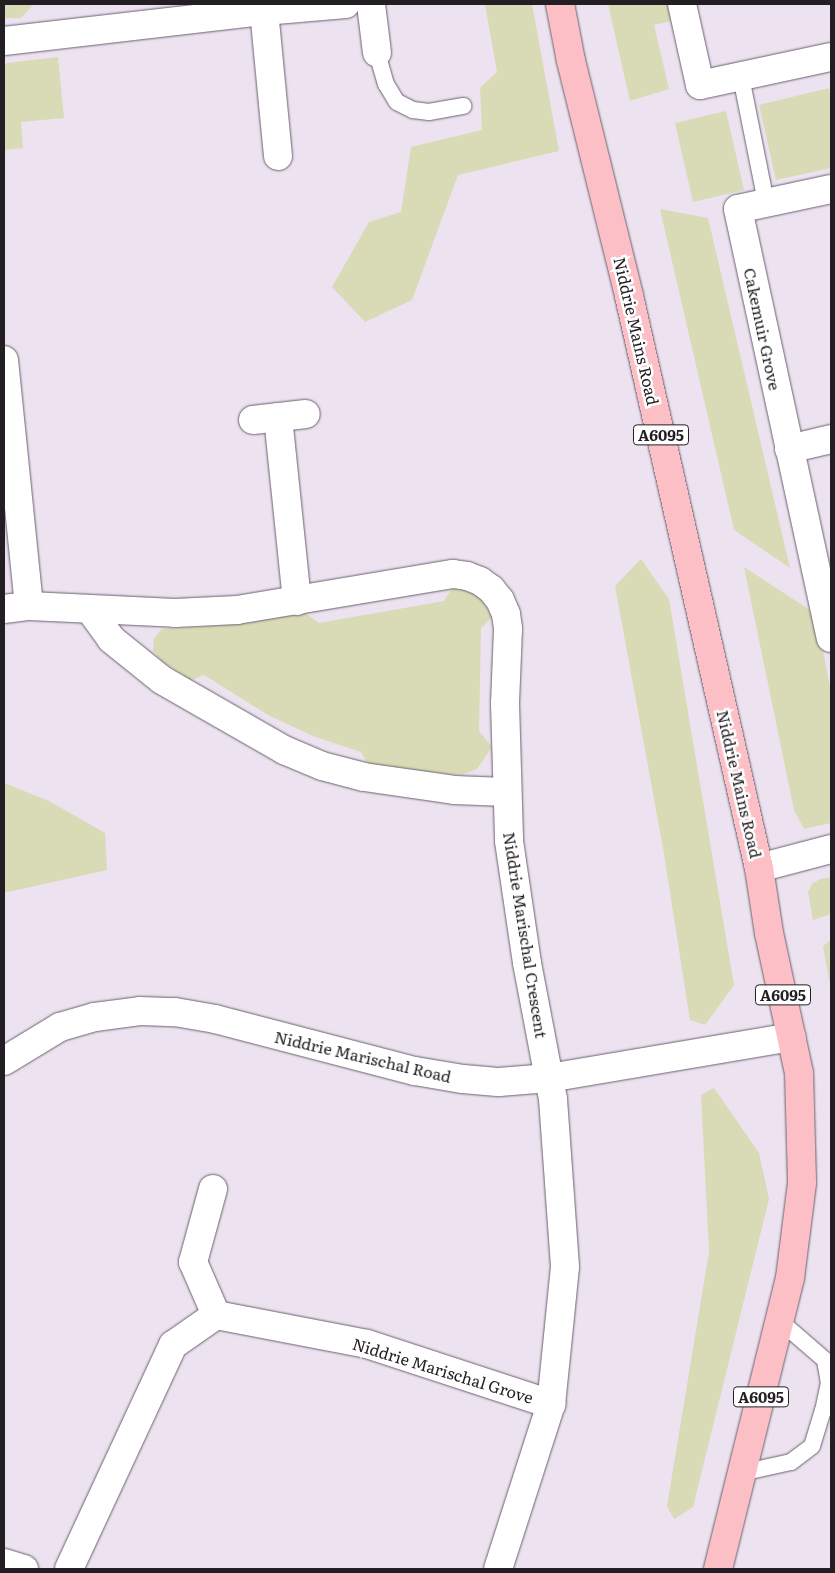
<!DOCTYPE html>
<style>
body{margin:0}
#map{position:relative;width:835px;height:1573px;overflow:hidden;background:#ede2f0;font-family:Literata,serif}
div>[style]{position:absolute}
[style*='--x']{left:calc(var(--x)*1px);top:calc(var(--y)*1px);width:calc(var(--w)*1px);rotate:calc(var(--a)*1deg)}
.green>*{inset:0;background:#d8dbb5}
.roads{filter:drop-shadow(0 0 1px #6a616d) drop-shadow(0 0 1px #6a616d)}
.lane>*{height:16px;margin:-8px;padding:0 8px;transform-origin:8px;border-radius:8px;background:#fff}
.street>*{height:28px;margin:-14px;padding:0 14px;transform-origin:14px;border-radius:14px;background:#fff}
.primary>*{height:28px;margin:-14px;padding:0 14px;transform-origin:14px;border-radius:14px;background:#fcbfc5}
span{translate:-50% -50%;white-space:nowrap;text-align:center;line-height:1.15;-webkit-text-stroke:5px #fff;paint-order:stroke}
.shield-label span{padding:1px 4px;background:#fff;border:1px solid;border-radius:4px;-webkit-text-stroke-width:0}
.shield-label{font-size:15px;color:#221e23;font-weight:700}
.street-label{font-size:16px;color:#221e23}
.frame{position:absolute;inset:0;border:5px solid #221e23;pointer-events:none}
</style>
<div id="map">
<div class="green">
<div style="clip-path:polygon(4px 4px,37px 4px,34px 4px,21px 18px,4px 18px)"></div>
<div style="clip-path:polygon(485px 4px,532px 4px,559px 151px,458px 175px,412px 300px,365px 322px,332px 287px,369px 222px,401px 212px,411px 147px,482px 130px,480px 88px,497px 72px)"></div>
<div style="clip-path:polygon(608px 4px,671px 4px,675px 20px,654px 25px,669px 89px,630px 101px)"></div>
<div style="clip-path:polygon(58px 57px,64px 118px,21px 122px,23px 148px,4px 150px,4px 66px,7px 63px)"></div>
<div style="clip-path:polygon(829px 88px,831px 98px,831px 168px,776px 180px,759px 105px)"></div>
<div style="clip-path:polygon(726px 111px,744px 190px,693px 202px,675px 123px)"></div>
<div style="clip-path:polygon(660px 209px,708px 218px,790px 568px,734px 530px)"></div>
<div style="clip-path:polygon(641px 559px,669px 599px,734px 985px,705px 1025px,690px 1020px,663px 848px,615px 586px)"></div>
<div style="clip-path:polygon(744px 567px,816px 614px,831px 692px,831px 823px,804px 829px,794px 810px)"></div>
<div style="clip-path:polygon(453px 587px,467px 590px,481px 598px,492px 617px,481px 628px,479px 731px,492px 747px,477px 769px,462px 775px,369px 766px,361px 752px,313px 736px,268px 715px,204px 675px,191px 680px,163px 662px,153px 651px,154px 638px,162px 629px,239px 624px,305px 613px,319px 623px,444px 601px)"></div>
<div style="clip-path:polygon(4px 783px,49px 801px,105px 833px,107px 870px,4px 893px)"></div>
<div style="clip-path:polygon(831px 877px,831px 914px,813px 920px,808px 892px,812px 884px,820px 879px)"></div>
<div style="clip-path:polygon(831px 940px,831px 990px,823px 946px)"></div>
<div style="clip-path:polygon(714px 1088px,759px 1153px,769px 1199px,693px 1507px,674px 1519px,667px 1506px,709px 1252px,701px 1095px)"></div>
</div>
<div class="roads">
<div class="lane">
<div style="--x:377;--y:53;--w:32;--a:74"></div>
<div style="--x:386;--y:84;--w:21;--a:59"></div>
<div style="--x:397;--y:102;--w:18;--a:27"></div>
<div style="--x:413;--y:110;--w:16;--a:7"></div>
<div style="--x:429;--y:112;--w:35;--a:-10"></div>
<div style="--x:741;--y:77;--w:127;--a:78.7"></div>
<div style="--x:741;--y:1473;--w:51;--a:-12.4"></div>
<div style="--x:791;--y:1462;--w:26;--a:-37"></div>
<div style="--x:812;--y:1446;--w:37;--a:-73"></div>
<div style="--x:823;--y:1411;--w:29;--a:-78"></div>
<div style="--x:829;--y:1383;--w:23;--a:-100"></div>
<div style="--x:825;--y:1360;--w:58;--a:-139.2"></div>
</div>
<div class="street">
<div style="--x:371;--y:4;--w:49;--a:83"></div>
<div style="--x:682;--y:4;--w:83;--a:77.5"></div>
<div style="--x:700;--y:85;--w:134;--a:-12.1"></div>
<div style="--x:4;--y:41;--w:262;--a:-6.6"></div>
<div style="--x:264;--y:11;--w:7;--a:-98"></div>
<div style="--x:278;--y:156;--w:146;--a:-95.5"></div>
<div style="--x:264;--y:11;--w:82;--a:-4.9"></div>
<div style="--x:831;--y:189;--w:95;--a:167.9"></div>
<div style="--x:738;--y:209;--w:439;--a:77.8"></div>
<div style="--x:4;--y:360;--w:247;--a:84.2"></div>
<div style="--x:278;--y:417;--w:185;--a:84.1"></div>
<div style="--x:253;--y:420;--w:53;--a:-6.5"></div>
<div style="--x:789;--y:449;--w:43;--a:-13.4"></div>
<div style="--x:4;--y:609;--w:25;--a:-7"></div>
<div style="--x:29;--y:606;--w:146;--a:2.7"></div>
<div style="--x:175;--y:613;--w:62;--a:-2.8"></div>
<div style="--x:237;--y:610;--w:219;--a:-9.5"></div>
<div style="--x:453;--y:574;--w:14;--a:8"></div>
<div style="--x:467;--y:576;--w:14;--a:21"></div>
<div style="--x:480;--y:581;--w:14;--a:36"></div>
<div style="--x:491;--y:589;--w:14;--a:51"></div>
<div style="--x:500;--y:600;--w:15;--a:67"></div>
<div style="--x:506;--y:614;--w:15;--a:82"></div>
<div style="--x:508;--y:629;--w:74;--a:92.3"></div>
<div style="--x:505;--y:703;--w:138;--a:88.3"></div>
<div style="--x:509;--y:841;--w:123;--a:81.6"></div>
<div style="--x:527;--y:963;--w:138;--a:79.2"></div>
<div style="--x:553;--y:1099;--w:168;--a:85.9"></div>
<div style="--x:565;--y:1267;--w:138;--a:95.8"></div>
<div style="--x:551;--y:1404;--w:173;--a:107.8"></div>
<div style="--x:91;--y:611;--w:34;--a:54"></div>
<div style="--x:111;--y:639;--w:65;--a:38.8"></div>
<div style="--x:162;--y:680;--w:141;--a:29.8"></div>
<div style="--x:284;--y:750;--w:41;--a:22.8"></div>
<div style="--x:322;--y:766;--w:43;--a:14.7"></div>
<div style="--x:364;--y:777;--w:91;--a:8.2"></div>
<div style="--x:454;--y:790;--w:52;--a:2.2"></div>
<div style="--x:759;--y:868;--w:74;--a:-14.8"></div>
<div style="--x:4;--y:1061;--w:66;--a:-31.3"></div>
<div style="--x:60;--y:1027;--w:36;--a:-16"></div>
<div style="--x:95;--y:1017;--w:45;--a:-7.6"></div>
<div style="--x:140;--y:1011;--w:35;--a:2"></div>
<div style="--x:175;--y:1012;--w:41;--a:9.9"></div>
<div style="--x:215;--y:1019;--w:207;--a:14.6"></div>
<div style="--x:415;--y:1071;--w:49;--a:9.5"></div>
<div style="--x:463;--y:1079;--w:36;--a:5"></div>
<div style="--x:499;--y:1082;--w:50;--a:-4.6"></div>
<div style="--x:549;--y:1078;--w:246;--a:-9.6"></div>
<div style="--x:213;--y:1189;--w:76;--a:105.3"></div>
<div style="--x:193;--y:1262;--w:58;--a:66.5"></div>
<div style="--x:4;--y:1563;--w:21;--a:17"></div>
<div style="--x:69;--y:1569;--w:247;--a:-65.1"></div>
<div style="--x:173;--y:1345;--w:52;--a:-34.9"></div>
<div style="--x:216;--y:1315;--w:154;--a:10.9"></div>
<div style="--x:367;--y:1344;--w:194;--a:18.1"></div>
</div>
<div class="primary">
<div style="--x:560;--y:4;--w:58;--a:79.1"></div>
<div style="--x:571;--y:61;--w:242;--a:76.1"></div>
<div style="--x:629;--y:296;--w:587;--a:77.2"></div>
<div style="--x:759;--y:868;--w:66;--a:81.3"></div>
<div style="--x:769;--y:933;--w:143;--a:77.9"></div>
<div style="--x:799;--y:1073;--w:110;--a:88.4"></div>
<div style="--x:802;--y:1183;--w:96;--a:97.2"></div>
<div style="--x:790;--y:1278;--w:300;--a:103.9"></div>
</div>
</div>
<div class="shield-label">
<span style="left:661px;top:435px">A6095</span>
<span style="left:783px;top:995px">A6095</span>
<span style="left:761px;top:1397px">A6095</span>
</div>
<div class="street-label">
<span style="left:763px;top:329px;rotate:78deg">Cakemuir Grove</span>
<span style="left:637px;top:331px;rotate:77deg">Niddrie Mains Road</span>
<span style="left:740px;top:784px;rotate:77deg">Niddrie Mains Road</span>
<span style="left:526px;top:935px;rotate:81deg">Niddrie Marischal Crescent</span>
<span style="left:363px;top:1056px;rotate:13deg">Niddrie Marischal Road</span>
<span style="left:443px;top:1370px;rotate:17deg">Niddrie Marischal Grove</span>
</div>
<div class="frame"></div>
</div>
